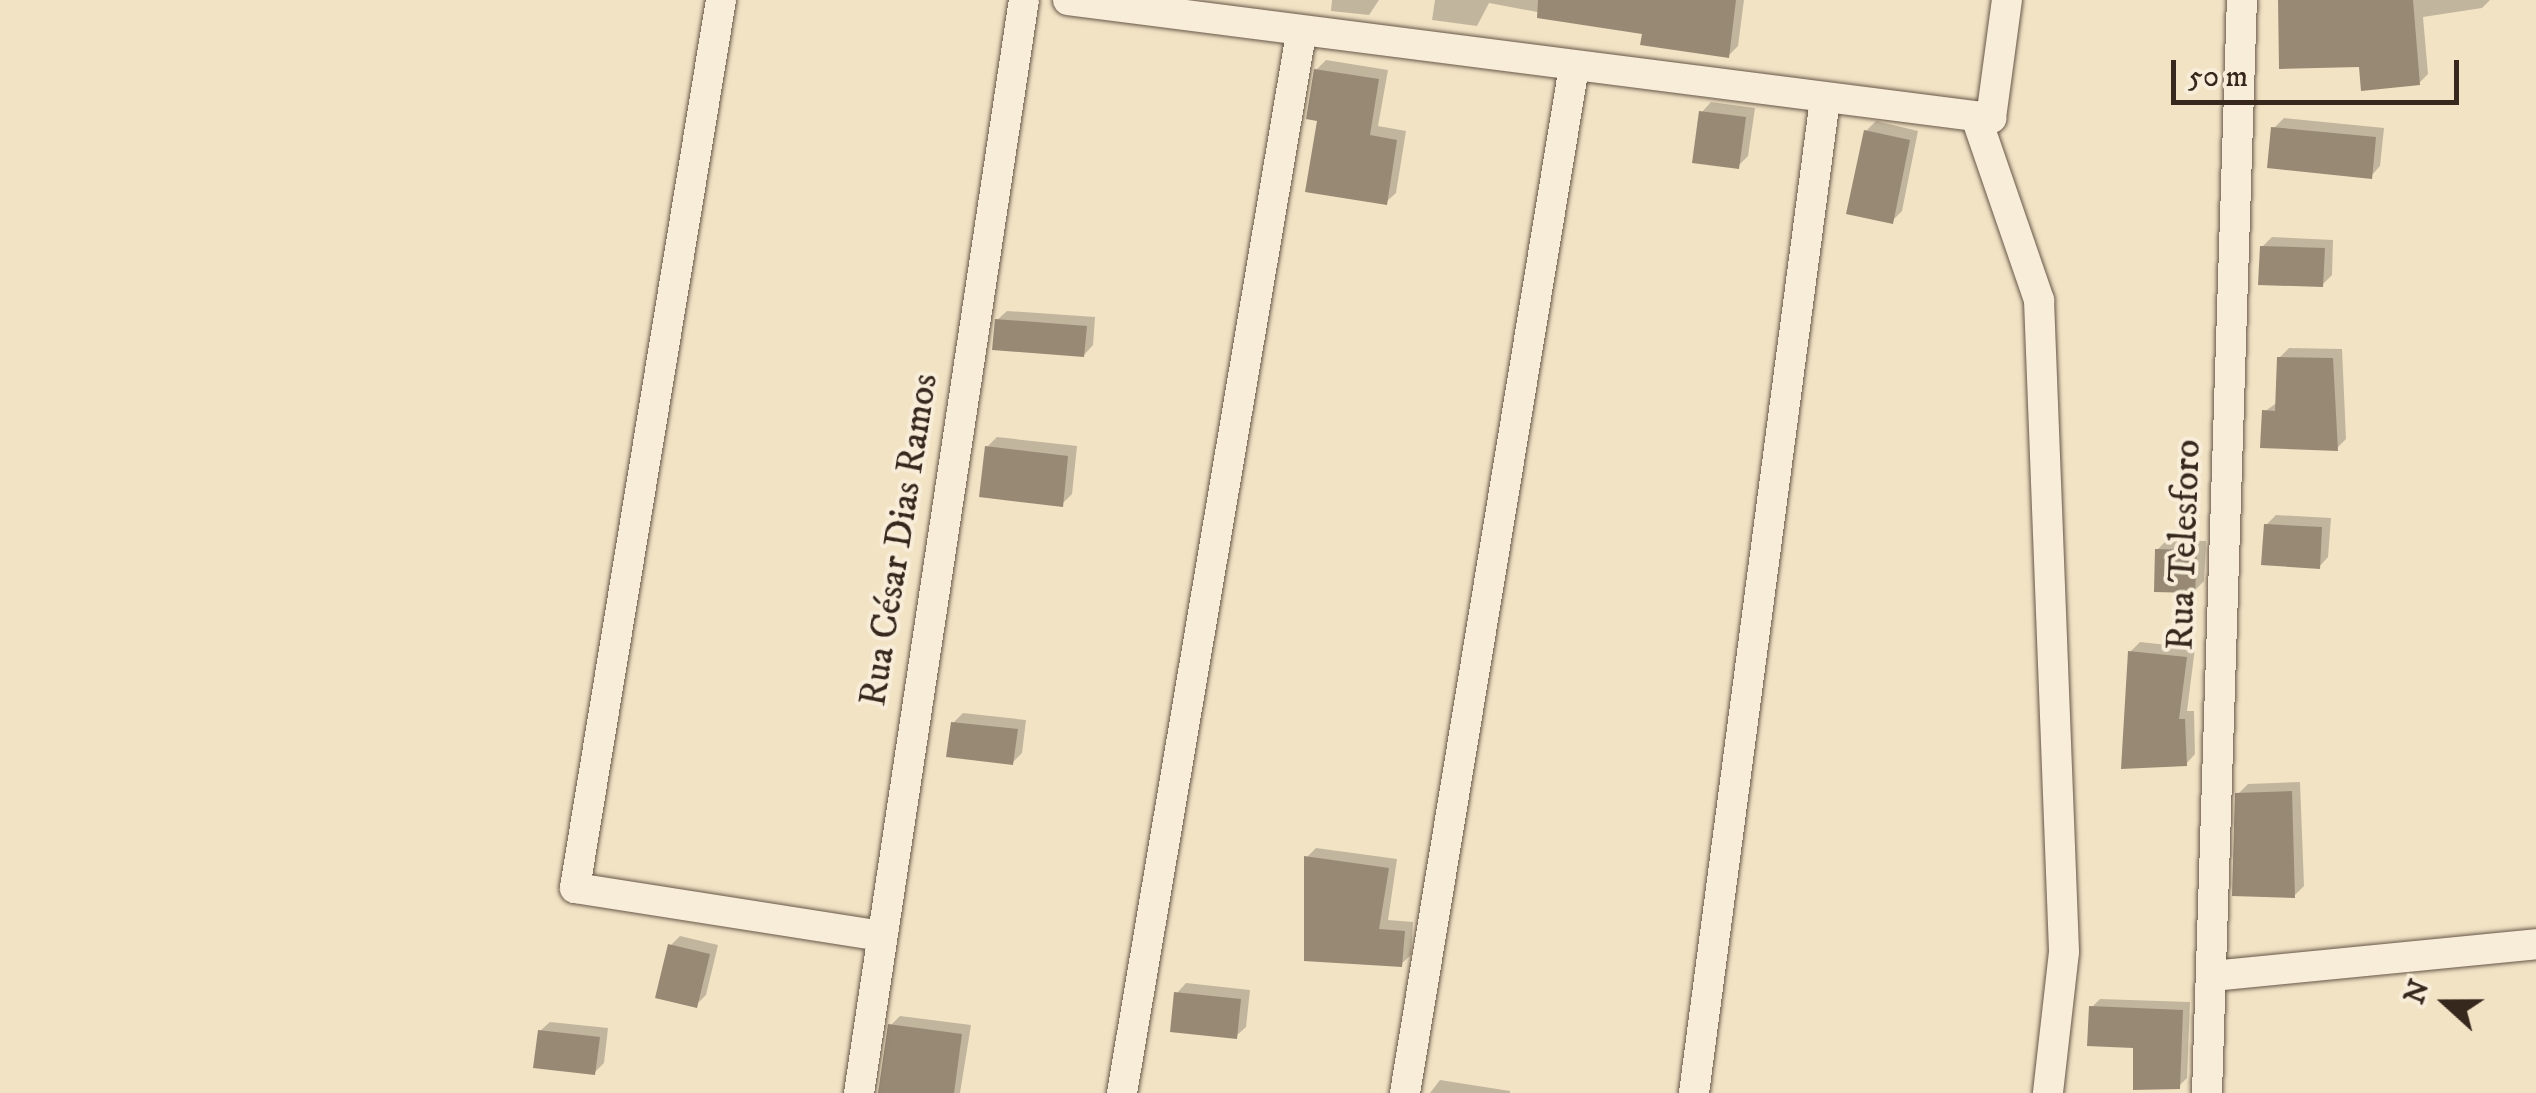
<!DOCTYPE html>
<meta charset="utf-8">
<style>
body{margin:0}
#map{position:relative;width:2536px;height:1093px;overflow:hidden;background:#f2e3c5;font-family:"IM FELL DW Pica",serif}
div>[style]{position:absolute}
[style*='--x']{left:calc(var(--x)*1px);top:calc(var(--y)*1px);width:calc(var(--w)*1px);rotate:calc(var(--a)*1deg)}
.shadow>*{inset:0;background:#0003}
.building>*{inset:0;background:#988975}
.roads{filter:drop-shadow(0 0 2px #665748) drop-shadow(0 0 2px #665748)}
.minor>*{height:30px;margin:-15px;padding:0 15px;transform-origin:15px;border-radius:15px;background:#f7edd9}
span{translate:-50% -50%;white-space:nowrap;text-align:center;line-height:1.15;-webkit-text-stroke:8px #f7edd9;paint-order:stroke}
.street-label{font-size:38px;color:#37281e}
.north{position:absolute;left:2396px;top:953px;width:100px;height:100px;-webkit-text-stroke:8px #f7edd9;paint-order:stroke;rotate:291deg;font-size:28px;font-weight:700;line-height:40px;text-align:center;color:#37281e}
.north::after{content:'';display:block;margin:auto;width:35px;height:45px;background:#37281e;clip-path:polygon(50% 0,100% 100%,50% 72%,0 100%)}
.scale{position:absolute;left:2171px;top:60px;width:288px;height:45px;box-sizing:border-box;border:5px solid #37281e;border-top:0;padding-left:12px;font-size:30px;line-height:35px;white-space:nowrap;color:#37281e;-webkit-text-stroke:8px #f7edd9;paint-order:stroke}
</style>
<div id="map">
<div class="shadow">
<div style="clip-path:polygon(1332px 0,1379px 0,1369px 15px,1331px 11px)"></div>
<div style="clip-path:polygon(1435px 0,1744px 0,1738px 46px,1728px 56px,1645px 32px,1489px 3px,1477px 26px,1432px 20px)"></div>
<div style="clip-path:polygon(2278px 0,2490px 0,2482px 8px,2423px 17px,2428px 74px,2419px 83px,2361px 65px)"></div>
<div style="clip-path:polygon(1326px 60px,1388px 70px,1378px 126px,1406px 131px,1396px 193px,1386px 202px,1320px 119px,1316px 70px)"></div>
<div style="clip-path:polygon(1711px 102px,1755px 108px,1748px 156px,1738px 166px,1702px 112px)"></div>
<div style="clip-path:polygon(2284px 118px,2384px 128px,2380px 166px,2371px 176px,2274px 128px)"></div>
<div style="clip-path:polygon(1876px 121px,1918px 131px,1902px 211px,1892px 221px,1866px 131px)"></div>
<div style="clip-path:polygon(2272px 237px,2333px 240px,2332px 275px,2322px 285px,2262px 247px)"></div>
<div style="clip-path:polygon(1007px 311px,1095px 317px,1093px 345px,1084px 355px,997px 320px)"></div>
<div style="clip-path:polygon(2289px 348px,2342px 349px,2346px 439px,2337px 448px,2264px 412px,2278px 402px,2279px 358px)"></div>
<div style="clip-path:polygon(997px 437px,1077px 446px,1072px 494px,1062px 504px,987px 447px)"></div>
<div style="clip-path:polygon(2276px 515px,2331px 518px,2328px 557px,2319px 567px,2266px 525px)"></div>
<div style="clip-path:polygon(2167px 540px,2206px 541px,2204px 581px,2194px 591px,2157px 550px)"></div>
<div style="clip-path:polygon(2140px 642px,2195px 648px,2187px 711px,2194px 711px,2195px 754px,2186px 764px,2130px 652px)"></div>
<div style="clip-path:polygon(963px 713px,1026px 720px,1022px 753px,1013px 762px,953px 723px)"></div>
<div style="clip-path:polygon(2300px 782px,2304px 886px,2294px 896px,2238px 794px,2248px 784px)"></div>
<div style="clip-path:polygon(1316px 848px,1397px 859px,1388px 920px,1413px 922px,1411px 955px,1401px 964px,1307px 857px)"></div>
<div style="clip-path:polygon(680px 936px,718px 945px,706px 995px,696px 1005px,671px 945px)"></div>
<div style="clip-path:polygon(1186px 983px,1250px 990px,1246px 1027px,1236px 1036px,1177px 993px)"></div>
<div style="clip-path:polygon(2100px 999px,2190px 1002px,2187px 1078px,2179px 1086px,2092px 1007px)"></div>
<div style="clip-path:polygon(900px 1016px,971px 1025px,960px 1093px,880px 1093px,891px 1025px)"></div>
<div style="clip-path:polygon(550px 1022px,608px 1028px,604px 1063px,594px 1073px,540px 1031px)"></div>
<div style="clip-path:polygon(1440px 1080px,1510px 1091px,1510px 1093px,1430px 1093px)"></div>
</div>
<div class="building">
<div style="clip-path:polygon(1538px 0,1736px 0,1729px 58px,1640px 45px,1642px 34px,1537px 18px)"></div>
<div style="clip-path:polygon(2278px 0,2413px 0,2420px 85px,2361px 91px,2359px 67px,2279px 69px)"></div>
<div style="clip-path:polygon(1314px 69px,1379px 79px,1370px 135px,1397px 140px,1387px 205px,1305px 192px,1317px 121px,1306px 119px)"></div>
<div style="clip-path:polygon(1699px 111px,1746px 117px,1739px 169px,1692px 163px)"></div>
<div style="clip-path:polygon(2271px 127px,2376px 137px,2372px 179px,2267px 168px)"></div>
<div style="clip-path:polygon(1864px 130px,1910px 140px,1893px 224px,1846px 214px)"></div>
<div style="clip-path:polygon(2260px 246px,2325px 248px,2323px 287px,2258px 285px)"></div>
<div style="clip-path:polygon(995px 319px,1087px 326px,1084px 357px,992px 350px)"></div>
<div style="clip-path:polygon(2277px 357px,2333px 358px,2338px 451px,2260px 448px,2262px 410px,2275px 411px)"></div>
<div style="clip-path:polygon(985px 446px,1068px 456px,1063px 507px,979px 497px)"></div>
<div style="clip-path:polygon(2264px 524px,2322px 527px,2320px 569px,2261px 565px)"></div>
<div style="clip-path:polygon(2155px 549px,2197px 550px,2195px 593px,2154px 592px)"></div>
<div style="clip-path:polygon(2128px 651px,2187px 657px,2179px 719px,2185px 719px,2187px 766px,2121px 769px)"></div>
<div style="clip-path:polygon(951px 722px,1018px 729px,1013px 765px,946px 757px)"></div>
<div style="clip-path:polygon(2292px 791px,2295px 898px,2232px 896px,2235px 793px)"></div>
<div style="clip-path:polygon(1304px 856px,1389px 868px,1379px 929px,1405px 931px,1402px 967px,1304px 961px)"></div>
<div style="clip-path:polygon(668px 944px,710px 954px,697px 1008px,655px 998px)"></div>
<div style="clip-path:polygon(1174px 992px,1241px 999px,1237px 1039px,1170px 1032px)"></div>
<div style="clip-path:polygon(2089px 1006px,2183px 1010px,2180px 1089px,2133px 1090px,2133px 1048px,2087px 1046px)"></div>
<div style="clip-path:polygon(888px 1024px,962px 1034px,954px 1093px,878px 1093px)"></div>
<div style="clip-path:polygon(538px 1030px,600px 1037px,595px 1075px,533px 1068px)"></div>
</div>
<div class="roads">
<div class="minor">
<div style="--x:721;--y:0;--w:900;--a:99.34"></div>
<div style="--x:575;--y:888;--w:309;--a:8.9"></div>
<div style="--x:1068;--y:0;--w:931;--a:7.29"></div>
<div style="--x:1991;--y:118;--w:119;--a:-82.3"></div>
<div style="--x:1976;--y:117;--w:194;--a:71"></div>
<div style="--x:2039;--y:300;--w:652;--a:87.8"></div>
<div style="--x:2064;--y:952;--w:142;--a:96.5"></div>
<div style="--x:2212;--y:976;--w:326;--a:-5.6"></div>
<div style="--x:859;--y:1093;--w:1105;--a:-81.42"></div>
<div style="--x:1122;--y:1093;--w:1074;--a:-80.41"></div>
<div style="--x:1405;--y:1093;--w:1040;--a:-80.65"></div>
<div style="--x:1694;--y:1093;--w:995;--a:-82.49"></div>
<div style="--x:2207;--y:1093;--w:1094;--a:-88.17"></div>
</div>
</div>
<div class="street-label">
<span style="left:900px;top:540px;rotate:-81deg">Rua César Dias Ramos</span>
<span style="left:2185px;top:545px;rotate:-88deg">Rua Telesforo</span>
</div>
<div class="north">N</div>
<div class="scale">50 m</div>
</div>
